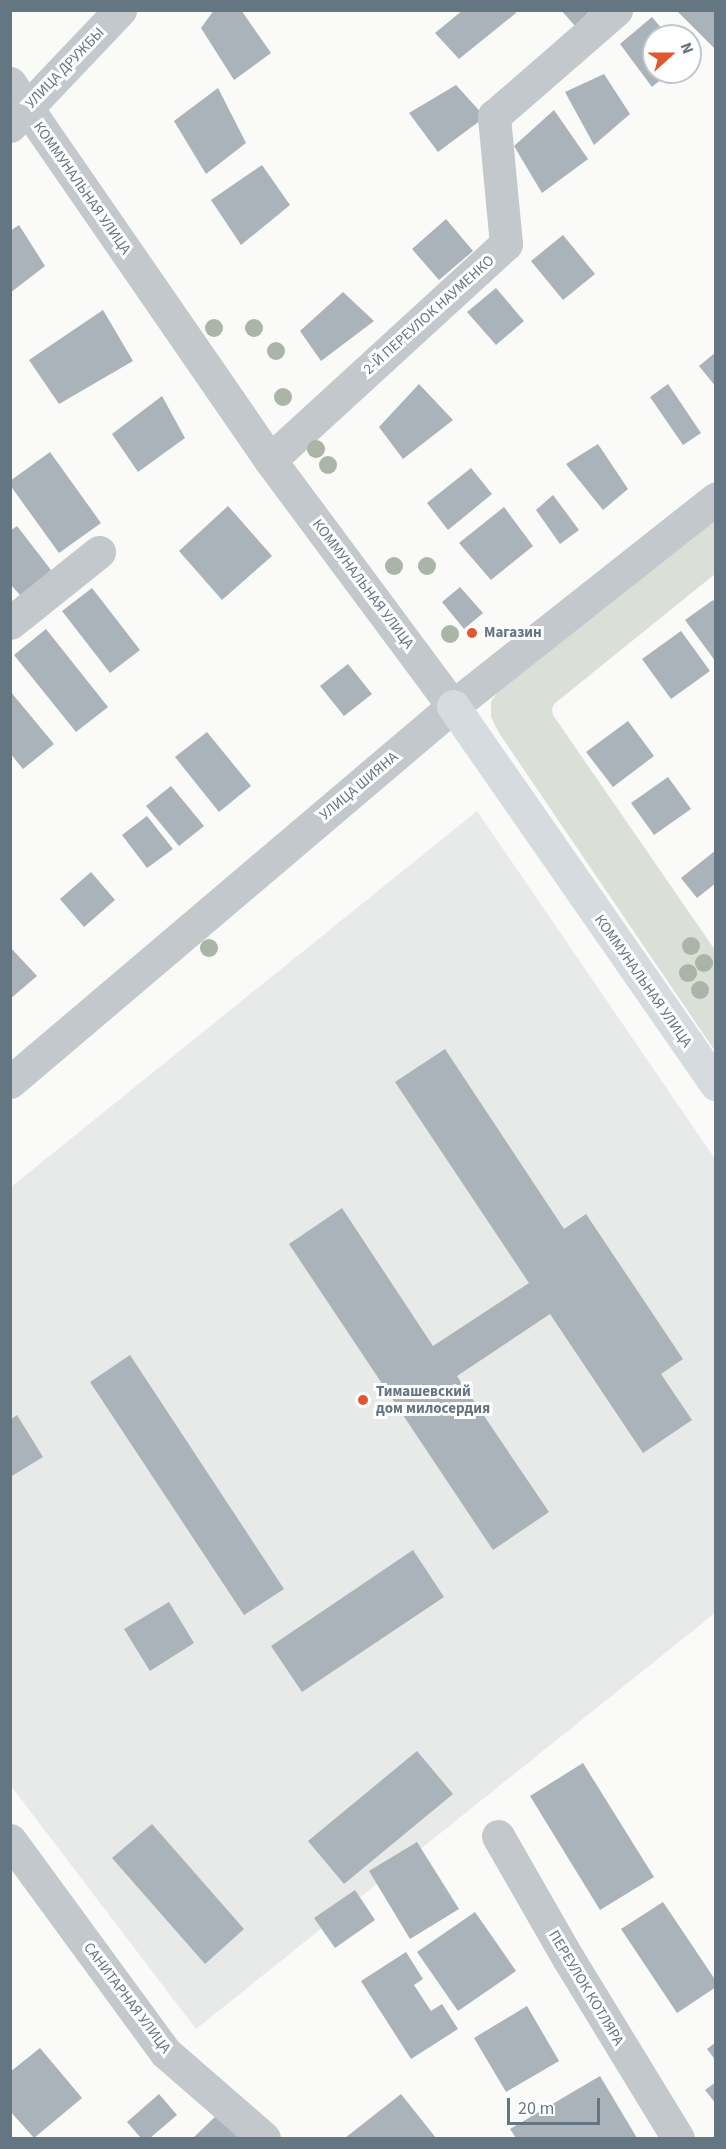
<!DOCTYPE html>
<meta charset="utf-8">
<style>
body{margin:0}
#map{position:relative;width:726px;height:2149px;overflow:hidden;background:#fafaf8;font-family:"Source Sans 3",sans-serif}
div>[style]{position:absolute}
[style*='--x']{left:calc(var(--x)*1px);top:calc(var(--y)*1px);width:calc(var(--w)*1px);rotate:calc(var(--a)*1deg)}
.built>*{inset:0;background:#e8e9e9}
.green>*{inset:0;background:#dadfd7}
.building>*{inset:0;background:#aab3b9}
.minor>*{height:33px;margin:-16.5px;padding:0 16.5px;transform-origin:16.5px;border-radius:16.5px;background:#c3c8cc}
.major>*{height:33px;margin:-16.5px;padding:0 16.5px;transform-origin:16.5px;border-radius:16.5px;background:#d6dbdf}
.trees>*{width:18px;height:18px;margin:-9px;border-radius:50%;background:#aab4a7}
.dots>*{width:16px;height:16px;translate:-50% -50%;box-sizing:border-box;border:3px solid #fff;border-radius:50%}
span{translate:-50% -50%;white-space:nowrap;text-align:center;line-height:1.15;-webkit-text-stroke:6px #fff;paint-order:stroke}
.street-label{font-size:15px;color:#657683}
.poi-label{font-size:15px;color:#657683;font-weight:700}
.left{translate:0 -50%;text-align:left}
.frame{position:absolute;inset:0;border:12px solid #657683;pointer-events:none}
.north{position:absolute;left:642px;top:24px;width:60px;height:60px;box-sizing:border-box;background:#fff;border:2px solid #c1c8cd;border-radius:50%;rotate:69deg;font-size:16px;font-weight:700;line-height:24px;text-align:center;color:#657683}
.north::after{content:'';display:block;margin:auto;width:21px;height:27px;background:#e4572e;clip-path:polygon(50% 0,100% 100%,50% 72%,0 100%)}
.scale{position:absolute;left:507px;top:2098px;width:93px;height:27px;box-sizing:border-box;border:3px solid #657683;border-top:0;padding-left:8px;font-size:18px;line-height:21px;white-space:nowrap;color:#657683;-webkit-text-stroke:4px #fff;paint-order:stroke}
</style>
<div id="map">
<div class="built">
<div style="clip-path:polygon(477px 811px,715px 1159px,715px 1613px,196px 2029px,11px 1786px,11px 1187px)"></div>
</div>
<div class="green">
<div style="clip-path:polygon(715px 516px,715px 574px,554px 704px,552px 709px,553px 715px,715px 950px,715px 1051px,499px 733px,491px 717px,491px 702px,501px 687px)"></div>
</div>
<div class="building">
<div style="clip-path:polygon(214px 10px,241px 10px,271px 53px,234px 80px,201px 28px)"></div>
<div style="clip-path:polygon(463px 10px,514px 10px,516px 13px,459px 59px,435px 33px)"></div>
<div style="clip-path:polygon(561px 10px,591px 10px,575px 26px)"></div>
<div style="clip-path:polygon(676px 10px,716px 10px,716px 46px,714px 48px)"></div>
<div style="clip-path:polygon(652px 17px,668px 36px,654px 36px,654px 72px,670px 72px,652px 87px,620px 44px)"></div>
<div style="clip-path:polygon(604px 74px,630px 114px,594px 145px,565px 92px)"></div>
<div style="clip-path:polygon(456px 85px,485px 117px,438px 152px,409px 113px)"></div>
<div style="clip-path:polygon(218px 88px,246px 143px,206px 174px,174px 121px)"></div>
<div style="clip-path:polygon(554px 110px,588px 159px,542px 193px,514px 146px)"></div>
<div style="clip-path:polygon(262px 165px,290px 205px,241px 245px,211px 200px)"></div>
<div style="clip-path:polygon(446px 219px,473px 251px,439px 280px,412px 249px)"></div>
<div style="clip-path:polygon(19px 225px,45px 266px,10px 293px,10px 231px)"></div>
<div style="clip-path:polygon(563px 235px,595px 274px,563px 300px,531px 261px)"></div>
<div style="clip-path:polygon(496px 288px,524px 321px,496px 345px,467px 312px)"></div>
<div style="clip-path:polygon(343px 292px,374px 321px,321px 361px,300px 331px)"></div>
<div style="clip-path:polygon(103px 310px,133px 361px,59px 404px,29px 360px)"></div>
<div style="clip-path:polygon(716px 352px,716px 387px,699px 366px)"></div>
<div style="clip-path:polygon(419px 384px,453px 420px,403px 459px,379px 427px)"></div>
<div style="clip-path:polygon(668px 384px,701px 433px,683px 445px,650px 397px)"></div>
<div style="clip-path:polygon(162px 396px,185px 438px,138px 472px,112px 434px)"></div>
<div style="clip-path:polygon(598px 444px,628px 489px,603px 510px,566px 464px)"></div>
<div style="clip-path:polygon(50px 452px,101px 523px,59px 553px,10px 485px,10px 481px)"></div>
<div style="clip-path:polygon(471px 468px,492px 494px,448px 530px,427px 503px)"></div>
<div style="clip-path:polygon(553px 495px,579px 530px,560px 544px,536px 510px)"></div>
<div style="clip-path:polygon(228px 506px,272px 556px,222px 600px,179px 551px)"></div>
<div style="clip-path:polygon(504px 507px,533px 546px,491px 580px,459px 543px)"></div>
<div style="clip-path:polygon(17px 526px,51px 570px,21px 596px,10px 584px,10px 531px)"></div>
<div style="clip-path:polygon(460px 587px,483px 613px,464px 629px,442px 602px)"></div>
<div style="clip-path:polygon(92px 588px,140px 650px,110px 673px,62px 611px)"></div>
<div style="clip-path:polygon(713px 600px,716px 604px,716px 662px,685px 620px)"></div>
<div style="clip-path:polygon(46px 629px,108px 707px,76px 732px,14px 655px)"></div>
<div style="clip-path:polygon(681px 631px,710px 671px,671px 699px,642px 659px)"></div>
<div style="clip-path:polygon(348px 664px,372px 694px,344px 716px,320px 686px)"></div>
<div style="clip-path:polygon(10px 691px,54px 744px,23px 769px,10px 753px)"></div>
<div style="clip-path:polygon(628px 721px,654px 756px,613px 787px,586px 752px)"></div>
<div style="clip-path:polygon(207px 732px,251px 786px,219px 812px,175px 757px)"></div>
<div style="clip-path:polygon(668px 777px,691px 809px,654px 835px,631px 803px)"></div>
<div style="clip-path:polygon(171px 786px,204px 826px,179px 846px,146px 806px)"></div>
<div style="clip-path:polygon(147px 816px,173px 849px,147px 868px,122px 835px)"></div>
<div style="clip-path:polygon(716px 850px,716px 883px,697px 898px,681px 878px)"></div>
<div style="clip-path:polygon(91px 872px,115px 900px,84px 927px,60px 899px)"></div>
<div style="clip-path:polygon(10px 947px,37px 976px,10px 999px)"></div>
<div style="clip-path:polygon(445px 1049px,564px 1229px,586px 1214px,683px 1359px,661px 1374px,692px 1420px,643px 1453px,550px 1314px,457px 1376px,549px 1512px,493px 1550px,289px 1244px,342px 1208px,433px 1346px,529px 1283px,395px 1082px)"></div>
<div style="clip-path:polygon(130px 1355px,284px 1589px,244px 1615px,90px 1382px)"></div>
<div style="clip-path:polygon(17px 1415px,43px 1457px,10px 1477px,10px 1420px)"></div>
<div style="clip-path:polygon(413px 1550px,444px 1597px,302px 1692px,271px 1646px)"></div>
<div style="clip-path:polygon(169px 1602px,194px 1643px,150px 1671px,124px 1629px)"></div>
<div style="clip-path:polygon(417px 1751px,453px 1794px,344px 1884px,308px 1841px)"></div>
<div style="clip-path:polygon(583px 1763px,654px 1877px,600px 1910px,530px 1796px)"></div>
<div style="clip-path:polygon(152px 1824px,244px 1929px,205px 1964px,112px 1858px)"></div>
<div style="clip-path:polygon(417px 1842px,459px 1909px,410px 1939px,369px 1871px)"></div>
<div style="clip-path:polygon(355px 1890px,375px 1920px,335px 1948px,314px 1918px)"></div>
<div style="clip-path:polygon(663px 1902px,716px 1981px,716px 1987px,677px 2013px,621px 1929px)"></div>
<div style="clip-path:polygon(475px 1912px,516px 1971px,458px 2011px,417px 1952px)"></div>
<div style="clip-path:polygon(406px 1952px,423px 1979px,414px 1985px,431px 2011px,442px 2004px,458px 2029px,411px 2059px,361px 1981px)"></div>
<div style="clip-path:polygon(527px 2006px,559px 2061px,506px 2092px,474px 2038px)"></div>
<div style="clip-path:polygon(716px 2042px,716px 2061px,707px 2049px)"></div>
<div style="clip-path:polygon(40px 2048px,82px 2098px,34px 2138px,10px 2111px,10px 2072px)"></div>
<div style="clip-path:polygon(600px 2076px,637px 2138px,516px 2138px,510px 2129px)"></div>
<div style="clip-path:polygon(716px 2082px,716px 2104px,705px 2090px)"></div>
<div style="clip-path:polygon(159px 2094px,177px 2115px,150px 2138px,141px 2138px,127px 2122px)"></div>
<div style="clip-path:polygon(401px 2094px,436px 2138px,345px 2138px)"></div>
<div style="clip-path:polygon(219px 2113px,242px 2138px,193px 2138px)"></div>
</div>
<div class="minor">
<div style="--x:10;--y:83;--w:458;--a:55.4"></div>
<div style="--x:270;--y:460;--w:307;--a:53.4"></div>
<div style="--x:10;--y:126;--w:160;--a:-46.5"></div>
<div style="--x:270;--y:460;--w:320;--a:-42.5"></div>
<div style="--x:506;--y:244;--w:129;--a:-95.4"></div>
<div style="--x:494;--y:116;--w:162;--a:-41"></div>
<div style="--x:10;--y:623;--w:114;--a:-38.6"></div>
<div style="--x:10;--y:1082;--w:581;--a:-40.32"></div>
<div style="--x:453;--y:706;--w:335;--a:-38.3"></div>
<div style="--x:498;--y:1836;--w:141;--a:60.2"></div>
<div style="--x:568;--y:1958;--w:211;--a:58.6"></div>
<div style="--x:10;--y:1840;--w:263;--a:53.8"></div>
<div style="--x:165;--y:2052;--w:131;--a:41"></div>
</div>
<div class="major">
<div style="--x:453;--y:706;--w:461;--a:55.2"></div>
</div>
<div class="trees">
<div style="left:214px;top:328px"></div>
<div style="left:254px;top:328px"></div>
<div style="left:276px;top:351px"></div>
<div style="left:283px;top:397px"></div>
<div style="left:316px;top:449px"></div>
<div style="left:328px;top:465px"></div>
<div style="left:394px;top:566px"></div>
<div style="left:427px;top:566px"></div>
<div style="left:450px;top:634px"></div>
<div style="left:691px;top:946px"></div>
<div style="left:209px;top:948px"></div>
<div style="left:704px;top:963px"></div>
<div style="left:688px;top:973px"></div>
<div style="left:700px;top:990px"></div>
</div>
<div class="dots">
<div style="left:472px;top:633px;background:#e4572e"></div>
<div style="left:363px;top:1400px;background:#e4572e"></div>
</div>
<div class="street-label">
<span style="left:65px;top:68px;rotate:-46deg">УЛИЦА ДРУЖБЫ</span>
<span style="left:82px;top:188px;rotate:55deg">КОММУНАЛЬНАЯ УЛИЦА</span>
<span style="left:429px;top:315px;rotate:-42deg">2-Й ПЕРЕУЛОК НАУМЕНКО</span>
<span style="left:363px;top:584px;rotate:53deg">КОММУНАЛЬНАЯ УЛИЦА</span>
<span style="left:359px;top:786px;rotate:-40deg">УЛИЦА ШИЯНА</span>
<span style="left:643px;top:981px;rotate:55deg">КОММУНАЛЬНАЯ УЛИЦА</span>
<span style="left:586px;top:1988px;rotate:59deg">ПЕРЕУЛОК КОТЛЯРА</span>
<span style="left:127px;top:1998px;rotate:53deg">САНИТАРНАЯ УЛИЦА</span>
</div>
<div class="poi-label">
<span class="left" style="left:484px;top:633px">Магазин</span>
<span class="left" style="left:376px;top:1400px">Тимашевский<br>дом милосердия</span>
</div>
<div class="frame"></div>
<div class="north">N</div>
<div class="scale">20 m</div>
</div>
